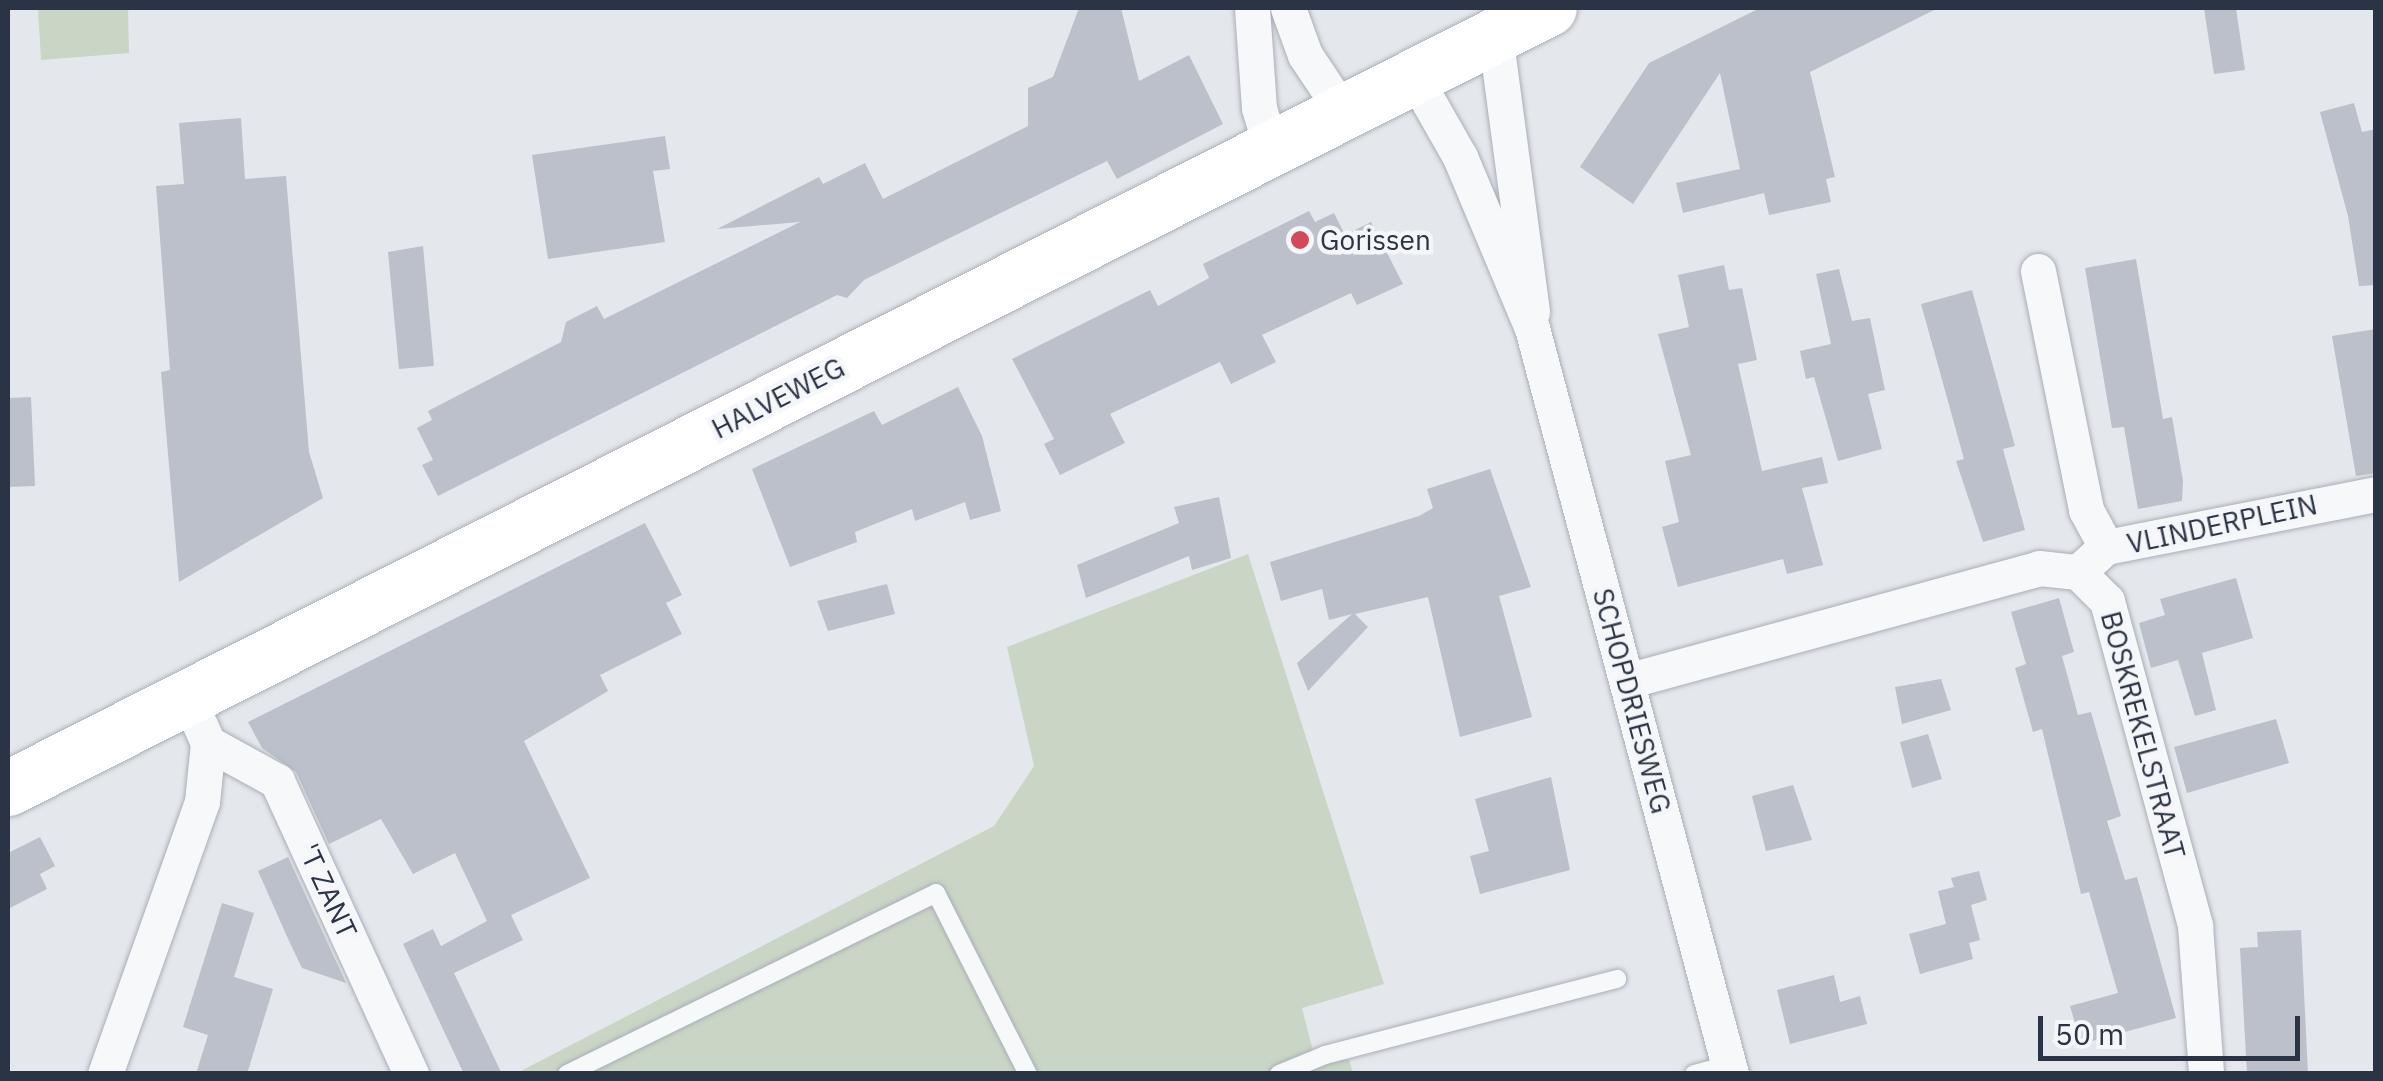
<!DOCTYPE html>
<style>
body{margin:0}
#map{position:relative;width:2383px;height:1081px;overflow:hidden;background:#e4e7ec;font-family:"IBM Plex Sans",sans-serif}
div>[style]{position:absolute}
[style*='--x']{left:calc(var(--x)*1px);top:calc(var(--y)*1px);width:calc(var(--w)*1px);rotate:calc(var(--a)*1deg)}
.green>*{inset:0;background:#c9d6c5}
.building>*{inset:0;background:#bbc0ca}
.roads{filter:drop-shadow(0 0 2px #a9aeb7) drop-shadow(0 0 2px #a9aeb7)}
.service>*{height:18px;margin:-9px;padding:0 9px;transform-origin:9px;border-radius:9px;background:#f7f8fa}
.minor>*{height:35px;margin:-17.5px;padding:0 17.5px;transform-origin:17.5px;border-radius:17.5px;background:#f7f8fa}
.primary>*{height:55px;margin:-27.5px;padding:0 27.5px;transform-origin:27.5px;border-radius:27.5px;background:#fff}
.dots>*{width:28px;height:28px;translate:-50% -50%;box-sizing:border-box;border:5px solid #f4f6f9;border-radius:50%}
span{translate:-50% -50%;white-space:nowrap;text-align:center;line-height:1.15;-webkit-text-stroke:9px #f4f6f9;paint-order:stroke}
.poi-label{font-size:28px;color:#2b3445}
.left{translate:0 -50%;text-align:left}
.street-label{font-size:28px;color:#2b3445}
.frame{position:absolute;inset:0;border:10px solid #2b3445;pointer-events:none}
.scale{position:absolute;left:2038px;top:1016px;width:262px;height:45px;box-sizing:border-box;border:5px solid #2b3445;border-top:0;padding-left:12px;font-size:30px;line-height:35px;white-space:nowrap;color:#2b3445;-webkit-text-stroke:8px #f4f6f9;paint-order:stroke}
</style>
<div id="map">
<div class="green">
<div style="clip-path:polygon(38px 8px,128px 8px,129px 53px,41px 60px)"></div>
<div style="clip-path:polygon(1248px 554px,1384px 984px,1302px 1008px,1314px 1055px,1349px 1060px,1353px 1073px,515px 1074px,994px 826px,1034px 766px,1007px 647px)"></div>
</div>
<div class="building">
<div style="clip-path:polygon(1079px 8px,1121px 8px,1139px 81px,1189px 55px,1223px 124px,1117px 179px,1107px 161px,864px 280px,847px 298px,837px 295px,438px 496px,422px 465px,433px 460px,417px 428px,432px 420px,428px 411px,561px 342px,566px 322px,597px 306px,604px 319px,800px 222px,717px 229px,819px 177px,823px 184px,865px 163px,883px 199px,1028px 126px,1028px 88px,1053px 77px)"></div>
<div style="clip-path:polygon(1760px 8px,1938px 8px,1810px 72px,1835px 177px,1826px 179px,1831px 202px,1769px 215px,1764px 193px,1683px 213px,1676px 183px,1740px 169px,1720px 73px,1633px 204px,1580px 167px,1649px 63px)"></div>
<div style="clip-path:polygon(2204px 8px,2236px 8px,2245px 70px,2214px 74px)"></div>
<div style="clip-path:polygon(2354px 103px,2362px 132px,2376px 129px,2376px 285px,2359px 286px,2348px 216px,2320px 112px)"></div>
<div style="clip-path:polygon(241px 118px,245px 179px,286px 176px,309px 452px,323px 498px,179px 582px,161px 372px,170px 370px,156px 186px,184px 184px,179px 123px)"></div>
<div style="clip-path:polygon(665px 136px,670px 169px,653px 171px,665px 242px,548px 259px,532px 155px)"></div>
<div style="clip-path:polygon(1309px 211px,1315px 222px,1334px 213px,1345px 235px,1371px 222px,1403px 284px,1357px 305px,1351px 293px,1262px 335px,1276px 362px,1231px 384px,1220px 362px,1110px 414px,1125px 443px,1060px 475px,1044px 444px,1054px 439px,1012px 359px,1150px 290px,1158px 306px,1209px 278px,1203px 264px)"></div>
<div style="clip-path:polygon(423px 246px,434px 366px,399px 369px,388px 252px)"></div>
<div style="clip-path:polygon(2136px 259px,2163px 419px,2172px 417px,2183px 481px,2182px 501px,2138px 509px,2124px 427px,2112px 428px,2085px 268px)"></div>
<div style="clip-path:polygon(1724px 265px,1729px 290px,1742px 288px,1757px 360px,1738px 364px,1762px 471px,1822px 457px,1828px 483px,1802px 488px,1823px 565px,1787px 574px,1783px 559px,1678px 587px,1662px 527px,1679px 522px,1665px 461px,1691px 455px,1658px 334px,1689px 327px,1678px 275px)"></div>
<div style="clip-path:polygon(1839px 269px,1852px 321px,1870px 318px,1885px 390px,1868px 394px,1882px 449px,1838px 461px,1814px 377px,1806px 379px,1800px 351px,1831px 344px,1816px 274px)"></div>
<div style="clip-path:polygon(1972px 290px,2015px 446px,2003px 449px,2025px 530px,1983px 542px,1956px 461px,1964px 459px,1921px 304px)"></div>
<div style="clip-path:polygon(2376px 329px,2376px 473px,2356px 476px,2332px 336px)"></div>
<div style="clip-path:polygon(958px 387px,982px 436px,1001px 511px,970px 520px,965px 502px,915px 521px,912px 509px,855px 532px,857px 542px,790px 567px,752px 469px,874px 411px,882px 425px)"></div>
<div style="clip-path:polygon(31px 397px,35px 486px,8px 487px,8px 398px)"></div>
<div style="clip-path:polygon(1490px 469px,1531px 587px,1499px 596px,1532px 717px,1460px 737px,1428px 597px,1355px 614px,1368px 627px,1308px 691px,1297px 663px,1352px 614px,1329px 620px,1322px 589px,1281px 601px,1270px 562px,1419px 516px,1433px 508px,1427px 489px)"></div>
<div style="clip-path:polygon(1219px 497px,1231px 558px,1192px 570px,1189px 556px,1086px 598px,1077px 565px,1179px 523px,1174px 507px)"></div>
<div style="clip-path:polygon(645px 523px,682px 595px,666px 603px,682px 634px,600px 675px,608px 691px,524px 741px,590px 878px,511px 915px,523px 940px,454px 973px,502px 1074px,464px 1074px,403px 944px,433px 929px,441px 946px,487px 921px,455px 853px,413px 874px,381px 819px,329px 844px,296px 772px,262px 748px,248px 722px)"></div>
<div style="clip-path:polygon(2236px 578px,2253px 638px,2202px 653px,2216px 710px,2195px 716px,2178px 660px,2151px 668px,2139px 623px,2165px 615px,2160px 599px)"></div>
<div style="clip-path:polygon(887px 584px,895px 614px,828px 631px,817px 601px)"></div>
<div style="clip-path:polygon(2059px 598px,2074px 652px,2062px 656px,2070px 685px,2078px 715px,2091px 712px,2121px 816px,2107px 821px,2125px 880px,2137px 877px,2176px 1018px,2081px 1044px,2070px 1006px,2118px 993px,2089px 892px,2081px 894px,2042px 729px,2033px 732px,2015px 668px,2026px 664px,2011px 612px)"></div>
<div style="clip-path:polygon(1941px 679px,1951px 710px,1902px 724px,1895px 687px)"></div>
<div style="clip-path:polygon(2276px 719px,2289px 763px,2187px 793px,2174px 747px)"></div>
<div style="clip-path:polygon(1928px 734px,1942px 779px,1912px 788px,1900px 742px)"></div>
<div style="clip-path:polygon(1551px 777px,1570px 870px,1480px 894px,1470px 856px,1489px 851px,1475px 799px)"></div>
<div style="clip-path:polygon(1793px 785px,1812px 840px,1766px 851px,1752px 796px)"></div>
<div style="clip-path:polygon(40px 837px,55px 866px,40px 874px,47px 889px,8px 909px,8px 853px)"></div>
<div style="clip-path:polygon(288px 857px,346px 983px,302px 968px,289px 941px,258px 871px)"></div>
<div style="clip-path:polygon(1979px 871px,1987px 900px,1971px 905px,1980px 940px,1969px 943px,1973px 959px,1920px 974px,1909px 934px,1946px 924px,1938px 891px,1954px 887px,1951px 878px)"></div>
<div style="clip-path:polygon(222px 903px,254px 913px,234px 977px,273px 989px,247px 1074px,196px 1074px,208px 1035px,183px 1027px)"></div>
<div style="clip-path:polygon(2301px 930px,2308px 1074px,2247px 1074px,2240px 948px,2258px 947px,2257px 932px)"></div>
<div style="clip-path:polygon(1834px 975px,1840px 1002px,1860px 996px,1867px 1024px,1790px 1044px,1777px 990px)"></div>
</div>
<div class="roads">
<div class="service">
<div style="--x:567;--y:1074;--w:411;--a:-26.1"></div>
<div style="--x:936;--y:893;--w:203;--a:63.1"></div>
<div style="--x:1279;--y:1074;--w:50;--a:-22.4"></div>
<div style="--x:1325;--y:1055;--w:302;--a:-14.6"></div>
<div style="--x:1694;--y:1074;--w:35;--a:-15"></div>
</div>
<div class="minor">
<div style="--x:1252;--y:8;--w:100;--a:86"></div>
<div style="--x:1259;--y:108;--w:42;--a:73.3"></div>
<div style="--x:1288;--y:8;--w:50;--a:70.1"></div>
<div style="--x:1305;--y:55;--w:69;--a:56.3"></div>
<div style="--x:1495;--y:34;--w:280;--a:82.4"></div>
<div style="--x:1414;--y:76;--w:93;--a:60.4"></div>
<div style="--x:1460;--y:157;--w:186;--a:67.2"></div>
<div style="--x:1532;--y:328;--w:772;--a:75.06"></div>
<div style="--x:2038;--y:271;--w:244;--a:78.6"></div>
<div style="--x:2086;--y:510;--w:42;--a:61.6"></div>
<div style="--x:2078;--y:572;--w:38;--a:-42"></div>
<div style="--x:2106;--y:547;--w:275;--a:-11.1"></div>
<div style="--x:1627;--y:681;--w:427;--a:-15.3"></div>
<div style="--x:2039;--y:568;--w:39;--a:6"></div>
<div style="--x:2078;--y:572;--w:41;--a:45"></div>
<div style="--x:2107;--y:601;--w:337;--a:74.8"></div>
<div style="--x:2195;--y:926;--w:148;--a:85.7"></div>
<div style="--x:208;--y:743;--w:79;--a:28.8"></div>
<div style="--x:277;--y:781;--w:322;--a:65.4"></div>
<div style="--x:105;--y:1074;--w:289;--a:-70.4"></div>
<div style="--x:202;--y:802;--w:59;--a:-84.2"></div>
<div style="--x:208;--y:743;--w:20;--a:-114"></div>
</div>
<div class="primary">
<div style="--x:8;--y:788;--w:1727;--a:-26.85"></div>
</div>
</div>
<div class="dots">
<div style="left:1300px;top:240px;background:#d1495b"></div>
</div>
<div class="poi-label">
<span class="left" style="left:1320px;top:240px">Gorissen</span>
</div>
<div class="street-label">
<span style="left:778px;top:398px;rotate:-27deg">HALVEWEG</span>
<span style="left:2222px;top:524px;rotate:-12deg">VLINDERPLEIN</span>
<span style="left:1632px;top:701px;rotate:75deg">SCHOPDRIESWEG</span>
<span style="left:2143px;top:735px;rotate:75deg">BOSKREKELSTRAAT</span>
<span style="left:328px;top:891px;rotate:65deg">'T ZANT</span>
</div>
<div class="frame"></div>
<div class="scale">50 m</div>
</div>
